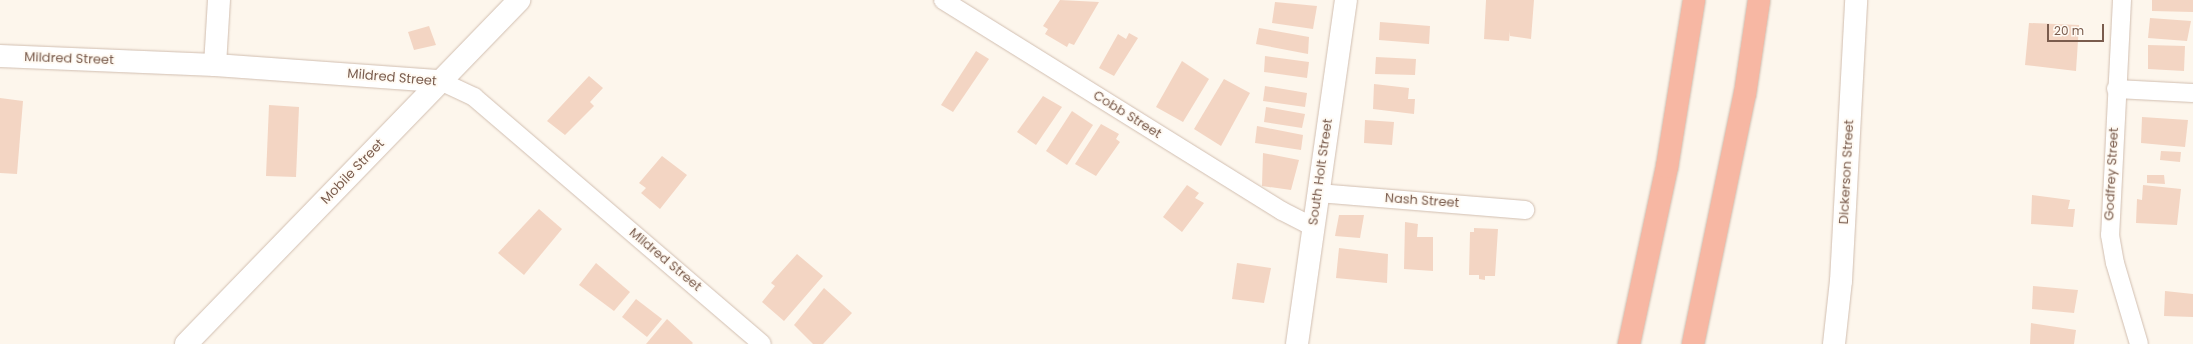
<!DOCTYPE html>
<style>
body{margin:0}
#map{position:relative;width:2193px;height:344px;overflow:hidden;background:#fdf6ec;font-family:Poppins,sans-serif}
div>[style]{position:absolute}
[style*='--x']{left:calc(var(--x)*1px);top:calc(var(--y)*1px);width:calc(var(--w)*1px);rotate:calc(var(--a)*1deg)}
.building>*{inset:0;background:#f3d5c3}
.roads{filter:drop-shadow(0 0 1px #d1beb0) drop-shadow(0 0 1px #d1beb0)}
.street>*{height:18px;margin:-9px;padding:0 9px;transform-origin:9px;border-radius:9px;background:#fff}
.secondary>*{height:22px;margin:-11px;padding:0 11px;transform-origin:11px;border-radius:11px;background:#fff}
.highway>*{height:22px;margin:-11px;padding:0 11px;transform-origin:11px;border-radius:11px;background:#f7b7a3}
span{translate:-50% -50%;white-space:nowrap;text-align:center;line-height:1.15;-webkit-text-stroke:3.5px #fffaf3;paint-order:stroke}
.street-label{font-size:13px;color:#7a5c4d}
.scale{position:absolute;left:2047px;top:24px;width:57px;height:18px;box-sizing:border-box;border:2px solid #7a5c4d;border-top:0;padding-left:5px;font-size:12px;line-height:14px;white-space:nowrap;color:#7a5c4d;-webkit-text-stroke:3px #fffaf3;paint-order:stroke}
</style>
<div id="map">
<div class="building">
<div style="clip-path:polygon(1060px 0,1099px 2px,1074px 45px,1069px 43px,1067px 47px,1045px 34px,1048px 29px,1043px 26px)"></div>
<div style="clip-path:polygon(1486px 0,1534px 0,1531px 39px,1510px 36px,1510px 31px,1509px 41px,1484px 39px)"></div>
<div style="clip-path:polygon(2152px 0,2193px 0,2193px 12px,2152px 11px)"></div>
<div style="clip-path:polygon(1275px 2px,1317px 6px,1313px 29px,1272px 23px)"></div>
<div style="clip-path:polygon(2150px 18px,2191px 21px,2187px 41px,2148px 38px)"></div>
<div style="clip-path:polygon(1380px 22px,1430px 26px,1429px 44px,1379px 40px)"></div>
<div style="clip-path:polygon(2029px 23px,2079px 25px,2076px 71px,2025px 65px)"></div>
<div style="clip-path:polygon(429px 26px,436px 45px,414px 50px,408px 32px)"></div>
<div style="clip-path:polygon(1259px 28px,1309px 37px,1308px 54px,1256px 44px)"></div>
<div style="clip-path:polygon(1129px 33px,1138px 38px,1114px 76px,1099px 68px,1118px 34px,1126px 39px)"></div>
<div style="clip-path:polygon(2148px 45px,2185px 46px,2184px 71px,2148px 69px)"></div>
<div style="clip-path:polygon(976px 51px,989px 59px,953px 112px,941px 105px)"></div>
<div style="clip-path:polygon(1265px 56px,1309px 62px,1307px 78px,1264px 72px)"></div>
<div style="clip-path:polygon(1376px 57px,1416px 59px,1415px 75px,1375px 74px)"></div>
<div style="clip-path:polygon(1182px 61px,1209px 79px,1183px 122px,1156px 107px)"></div>
<div style="clip-path:polygon(589px 76px,603px 88px,590px 102px,594px 106px,565px 135px,547px 121px)"></div>
<div style="clip-path:polygon(1224px 79px,1250px 93px,1221px 146px,1194px 129px)"></div>
<div style="clip-path:polygon(1374px 84px,1409px 88px,1408px 99px,1415px 99px,1414px 114px,1373px 109px)"></div>
<div style="clip-path:polygon(1265px 86px,1307px 93px,1305px 107px,1263px 101px)"></div>
<div style="clip-path:polygon(1043px 96px,1062px 107px,1036px 145px,1017px 132px)"></div>
<div style="clip-path:polygon(0 98px,23px 101px,17px 174px,0 173px)"></div>
<div style="clip-path:polygon(269px 105px,299px 107px,296px 177px,266px 176px)"></div>
<div style="clip-path:polygon(1266px 107px,1305px 114px,1302px 128px,1264px 122px)"></div>
<div style="clip-path:polygon(1072px 111px,1093px 125px,1067px 165px,1046px 151px)"></div>
<div style="clip-path:polygon(2142px 117px,2188px 120px,2185px 147px,2141px 143px)"></div>
<div style="clip-path:polygon(1365px 120px,1394px 122px,1392px 145px,1364px 143px)"></div>
<div style="clip-path:polygon(1101px 124px,1119px 134px,1116px 139px,1120px 142px,1096px 176px,1075px 164px)"></div>
<div style="clip-path:polygon(1257px 126px,1303px 135px,1301px 150px,1255px 143px)"></div>
<div style="clip-path:polygon(2161px 151px,2181px 152px,2180px 162px,2160px 160px)"></div>
<div style="clip-path:polygon(1263px 153px,1299px 160px,1291px 190px,1262px 186px)"></div>
<div style="clip-path:polygon(662px 156px,687px 175px,660px 209px,641px 193px,646px 188px,639px 183px)"></div>
<div style="clip-path:polygon(2147px 175px,2164px 175px,2165px 184px,2147px 183px)"></div>
<div style="clip-path:polygon(1187px 185px,1199px 193px,1195px 198px,1204px 203px,1182px 232px,1163px 217px)"></div>
<div style="clip-path:polygon(2143px 185px,2181px 189px,2177px 225px,2136px 223px,2137px 199px,2142px 200px)"></div>
<div style="clip-path:polygon(2032px 195px,2070px 200px,2068px 209px,2075px 209px,2073px 227px,2031px 224px)"></div>
<div style="clip-path:polygon(539px 209px,562px 229px,524px 275px,498px 253px)"></div>
<div style="clip-path:polygon(1339px 215px,1364px 215px,1360px 238px,1335px 236px)"></div>
<div style="clip-path:polygon(1405px 222px,1418px 224px,1417px 237px,1433px 237px,1433px 271px,1404px 269px)"></div>
<div style="clip-path:polygon(1474px 228px,1498px 229px,1495px 276px,1485px 276px,1485px 280px,1479px 279px,1479px 275px,1469px 275px,1470px 232px,1474px 232px)"></div>
<div style="clip-path:polygon(1339px 248px,1388px 254px,1387px 283px,1336px 278px)"></div>
<div style="clip-path:polygon(797px 254px,823px 276px,784px 321px,762px 302px,775px 286px,771px 283px)"></div>
<div style="clip-path:polygon(596px 263px,630px 292px,614px 311px,579px 285px)"></div>
<div style="clip-path:polygon(1237px 263px,1271px 268px,1264px 303px,1232px 299px)"></div>
<div style="clip-path:polygon(2033px 286px,2078px 290px,2074px 313px,2032px 309px)"></div>
<div style="clip-path:polygon(824px 288px,852px 313px,823px 344px,813px 344px,794px 325px)"></div>
<div style="clip-path:polygon(2165px 291px,2193px 294px,2193px 317px,2164px 316px)"></div>
<div style="clip-path:polygon(636px 299px,662px 319px,647px 337px,622px 317px)"></div>
<div style="clip-path:polygon(667px 319px,693px 343px,692px 344px,646px 344px)"></div>
<div style="clip-path:polygon(2031px 323px,2076px 330px,2074px 344px,2030px 344px)"></div>
</div>
<div class="roads">
<div class="street">
<div style="--x:943;--y:0;--w:399;--a:31.9"></div>
<div style="--x:1282;--y:211;--w:35;--a:27"></div>
<div style="--x:2122;--y:0;--w:235;--a:92.9"></div>
<div style="--x:2110;--y:235;--w:28;--a:80"></div>
<div style="--x:2115;--y:263;--w:84;--a:73.5"></div>
<div style="--x:440;--y:81;--w:38;--a:25"></div>
<div style="--x:474;--y:97;--w:379;--a:40.6"></div>
<div style="--x:2116;--y:89;--w:77;--a:3"></div>
<div style="--x:1318;--y:193;--w:208;--a:4.7"></div>
</div>
<div class="secondary">
<div style="--x:0;--y:56;--w:215;--a:2.4"></div>
<div style="--x:215;--y:65;--w:226;--a:4.1"></div>
<div style="--x:215;--y:65;--w:65;--a:-86.5"></div>
<div style="--x:186;--y:344;--w:479;--a:-45.9"></div>
<div style="--x:1297;--y:344;--w:347;--a:-81.9"></div>
<div style="--x:1834;--y:344;--w:63;--a:-83.7"></div>
<div style="--x:1841;--y:281;--w:281;--a:-86.9"></div>
</div>
<div class="highway">
<div style="--x:1629;--y:344;--w:181;--a:-77.9"></div>
<div style="--x:1667;--y:167;--w:169;--a:-80.8"></div>
<div style="--x:1693;--y:344;--w:255;--a:-78.3"></div>
<div style="--x:1745;--y:94;--w:95;--a:-81.5"></div>
</div>
</div>
<div class="street-label">
<span style="left:69px;top:59px;rotate:2deg">Mildred Street</span>
<span style="left:392px;top:78px;rotate:5deg">Mildred Street</span>
<span style="left:1127px;top:115px;rotate:32deg">Cobb Street</span>
<span style="left:353px;top:172px;rotate:-46deg">Mobile Street</span>
<span style="left:1321px;top:172px;rotate:-82deg">South Holt Street</span>
<span style="left:1847px;top:172px;rotate:-87deg">Dickerson Street</span>
<span style="left:2112px;top:174px;rotate:-87deg">Godfrey Street</span>
<span style="left:1422px;top:201px;rotate:4deg">Nash Street</span>
<span style="left:665px;top:260px;rotate:40deg">Mildred Street</span>
</div>
<div class="scale">20 m</div>
</div>
